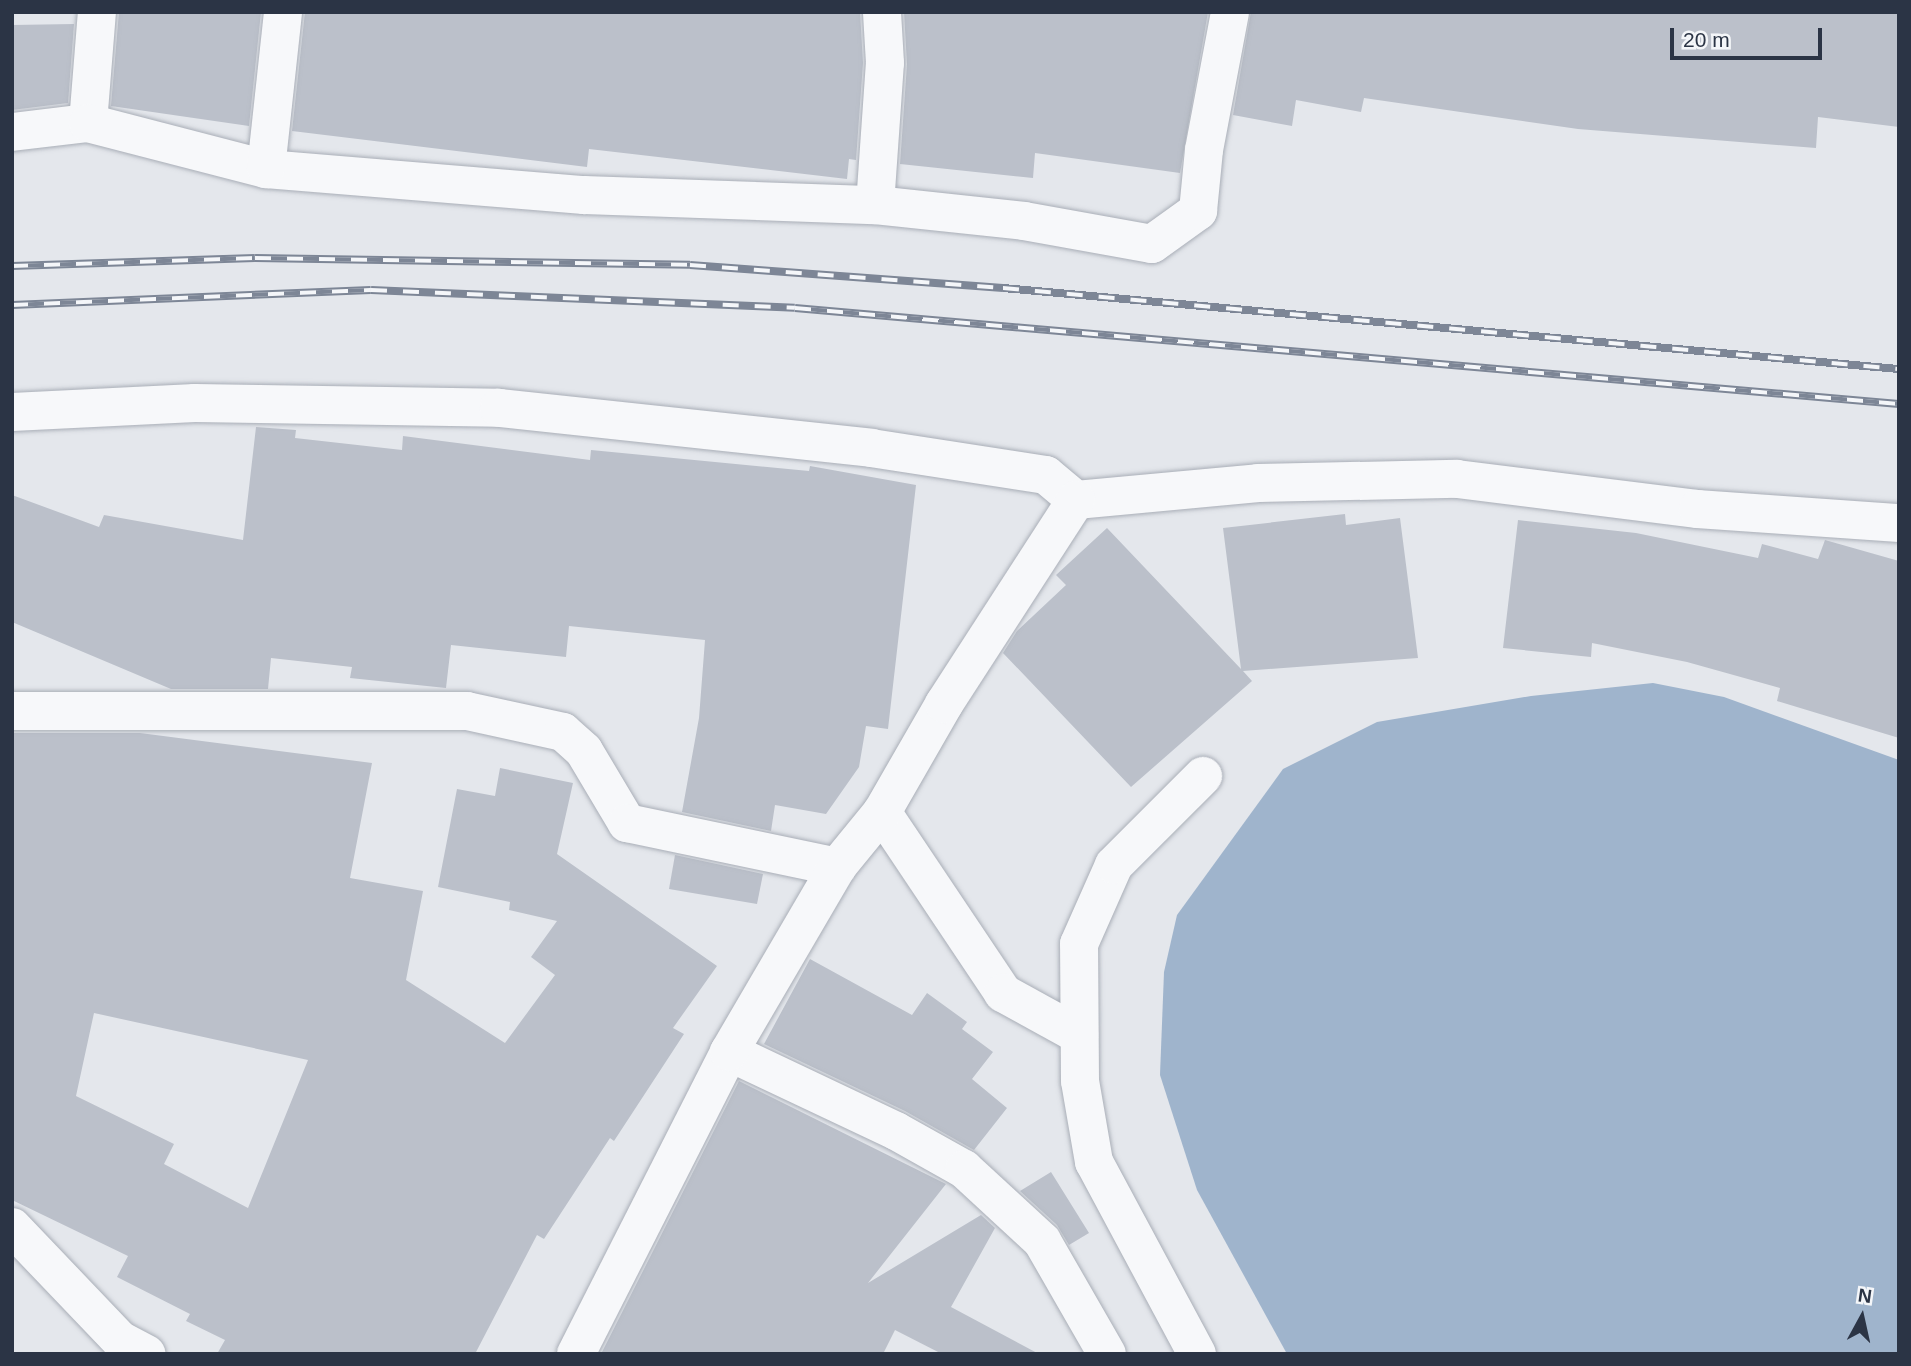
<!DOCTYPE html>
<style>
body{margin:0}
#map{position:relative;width:1911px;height:1366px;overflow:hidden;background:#e4e7ec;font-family:Helvetica,sans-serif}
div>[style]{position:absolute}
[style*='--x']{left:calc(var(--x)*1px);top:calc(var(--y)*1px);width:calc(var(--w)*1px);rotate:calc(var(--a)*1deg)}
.water>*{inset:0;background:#9fb4cc}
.building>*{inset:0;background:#bbc0ca}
.roads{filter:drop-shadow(0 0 2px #a9aeb7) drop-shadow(0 0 2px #a9aeb7)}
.street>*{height:38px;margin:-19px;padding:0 19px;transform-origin:19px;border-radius:19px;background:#f7f8fa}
.rail>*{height:8px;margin-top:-4px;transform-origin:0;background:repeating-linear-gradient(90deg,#f4f6f9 0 16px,#7d8696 0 32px);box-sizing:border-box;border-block:2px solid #7d8696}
span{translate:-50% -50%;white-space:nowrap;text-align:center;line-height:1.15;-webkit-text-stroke:6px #f4f6f9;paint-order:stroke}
.frame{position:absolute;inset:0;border:14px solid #2b3445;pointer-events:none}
.north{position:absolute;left:1827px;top:1282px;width:70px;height:70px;-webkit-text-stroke:5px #f4f6f9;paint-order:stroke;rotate:8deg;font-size:19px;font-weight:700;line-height:28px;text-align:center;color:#2b3445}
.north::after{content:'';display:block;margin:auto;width:24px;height:32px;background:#2b3445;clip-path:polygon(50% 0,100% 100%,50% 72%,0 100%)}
.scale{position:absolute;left:1670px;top:28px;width:152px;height:32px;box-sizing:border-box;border:4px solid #2b3445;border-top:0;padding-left:9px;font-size:21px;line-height:24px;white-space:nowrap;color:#2b3445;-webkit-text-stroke:5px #f4f6f9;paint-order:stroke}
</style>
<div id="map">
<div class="water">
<div style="clip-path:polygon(1653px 683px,1724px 697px,1899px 760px,1899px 1354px,1287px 1354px,1197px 1190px,1160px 1075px,1164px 972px,1177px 915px,1283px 769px,1377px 722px,1531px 696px)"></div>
</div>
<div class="building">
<div style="clip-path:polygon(119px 12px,261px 12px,249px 126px,111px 106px)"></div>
<div style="clip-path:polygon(305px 12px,860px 12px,863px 63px,856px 160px,849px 159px,847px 179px,589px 149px,587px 167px,292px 131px)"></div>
<div style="clip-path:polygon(904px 12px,1208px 12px,1180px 173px,1035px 153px,1033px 178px,900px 164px,907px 64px)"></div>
<div style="clip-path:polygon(1251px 12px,1899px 12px,1899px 127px,1818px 117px,1816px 148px,1578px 129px,1364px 98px,1361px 112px,1296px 100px,1292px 126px,1233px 115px)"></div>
<div style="clip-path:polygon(74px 24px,68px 103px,12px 110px,12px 25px)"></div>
<div style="clip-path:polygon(256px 427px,296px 430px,295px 438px,402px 450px,403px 436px,590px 460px,591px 450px,809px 471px,810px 466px,916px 485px,888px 729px,866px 726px,859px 767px,826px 814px,775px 805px,771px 831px,682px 812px,699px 718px,705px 640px,569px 626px,566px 657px,451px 645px,446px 688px,350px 678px,352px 667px,271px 658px,268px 689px,171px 689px,12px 622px,12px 495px,99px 527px,104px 515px,243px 540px)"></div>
<div style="clip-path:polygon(1345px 514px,1346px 525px,1400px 518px,1418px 658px,1243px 671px,1252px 681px,1131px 787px,1003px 653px,1017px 631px,1066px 585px,1056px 575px,1107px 528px,1241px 669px,1223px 528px)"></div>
<div style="clip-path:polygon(1518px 520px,1636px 533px,1758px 558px,1762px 544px,1818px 559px,1825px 540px,1899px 561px,1899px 738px,1777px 701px,1780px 688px,1687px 662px,1592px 643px,1591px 657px,1503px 648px)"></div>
<div style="clip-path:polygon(evenodd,12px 733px,140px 733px,372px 763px,350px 878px,423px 891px,406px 980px,505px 1043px,555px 975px,531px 957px,557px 921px,509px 910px,510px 902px,438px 887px,457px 789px,495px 796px,500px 768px,573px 783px,557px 854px,717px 966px,673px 1028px,684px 1034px,614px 1141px,610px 1138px,544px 1239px,537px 1235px,475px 1354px,217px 1354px,225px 1340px,186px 1321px,190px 1314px,117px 1277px,128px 1256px,12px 1200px,12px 733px,94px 1013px,308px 1060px,248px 1208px,164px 1164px,174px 1144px,76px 1096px,94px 1013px)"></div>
<div style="clip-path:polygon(675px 855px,763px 874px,757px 904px,669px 889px)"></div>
<div style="clip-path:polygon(810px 959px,912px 1015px,927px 993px,967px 1022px,962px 1029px,993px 1052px,972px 1079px,1007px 1108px,974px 1150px,905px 1111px,764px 1044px)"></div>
<div style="clip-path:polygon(739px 1081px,946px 1184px,868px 1283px,981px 1215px,995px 1228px,951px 1307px,1039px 1354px,942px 1354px,895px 1330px,883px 1354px,601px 1354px)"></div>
<div style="clip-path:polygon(1051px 1172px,1089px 1233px,1069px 1245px,1057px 1225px,1020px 1191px)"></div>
</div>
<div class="roads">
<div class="street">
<div style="--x:88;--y:123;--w:111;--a:-85.4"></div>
<div style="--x:12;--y:132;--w:77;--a:-6.8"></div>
<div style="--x:88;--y:123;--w:184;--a:14.5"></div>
<div style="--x:266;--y:169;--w:319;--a:4.7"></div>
<div style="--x:584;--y:195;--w:291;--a:2"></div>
<div style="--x:875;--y:205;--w:150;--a:6.1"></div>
<div style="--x:1024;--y:221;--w:130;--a:10.2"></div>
<div style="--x:1152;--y:244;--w:57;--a:-35.7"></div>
<div style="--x:1198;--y:211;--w:61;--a:-84.4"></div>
<div style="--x:1204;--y:150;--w:140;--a:-79.3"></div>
<div style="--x:266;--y:169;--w:158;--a:-83.8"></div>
<div style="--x:875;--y:205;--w:142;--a:-86"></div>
<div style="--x:885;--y:63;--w:51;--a:-93.4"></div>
<div style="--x:12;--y:412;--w:183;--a:-2.8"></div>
<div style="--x:195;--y:403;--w:304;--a:0.9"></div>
<div style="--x:499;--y:408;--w:374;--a:6.1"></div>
<div style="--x:871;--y:448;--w:177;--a:8.8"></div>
<div style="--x:1046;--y:475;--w:39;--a:40"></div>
<div style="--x:1076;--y:500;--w:183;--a:-5.3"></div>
<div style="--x:1258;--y:483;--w:199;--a:-1.2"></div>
<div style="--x:1457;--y:479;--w:243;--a:7.1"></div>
<div style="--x:1698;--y:509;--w:201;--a:4"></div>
<div style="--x:12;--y:711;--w:455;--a:0"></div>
<div style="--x:467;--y:711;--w:98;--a:12.3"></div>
<div style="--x:563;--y:732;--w:28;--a:42"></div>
<div style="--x:584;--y:751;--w:84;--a:59.2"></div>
<div style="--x:627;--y:823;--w:215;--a:11.8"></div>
<div style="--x:882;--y:812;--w:218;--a:56.2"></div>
<div style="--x:1003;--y:993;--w:87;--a:28.9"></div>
<div style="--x:729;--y:1052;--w:185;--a:25.3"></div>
<div style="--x:896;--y:1131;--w:78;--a:29.2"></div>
<div style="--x:964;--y:1169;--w:106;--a:42.7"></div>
<div style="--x:1042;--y:1241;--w:130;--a:60.1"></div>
<div style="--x:12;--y:1227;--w:156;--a:46.3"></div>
<div style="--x:120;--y:1340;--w:30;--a:28"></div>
<div style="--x:576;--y:1354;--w:339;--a:-63.1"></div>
<div style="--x:729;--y:1052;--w:214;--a:-59.7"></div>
<div style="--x:837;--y:867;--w:71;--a:-50.7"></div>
<div style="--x:882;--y:812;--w:125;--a:-60.1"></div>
<div style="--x:944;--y:704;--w:243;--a:-57.1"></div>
<div style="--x:1197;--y:1354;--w:218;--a:-118.2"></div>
<div style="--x:1094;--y:1162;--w:82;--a:-99.8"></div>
<div style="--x:1080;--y:1081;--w:137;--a:-90.4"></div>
<div style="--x:1079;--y:944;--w:86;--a:-66.1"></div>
<div style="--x:1114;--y:865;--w:126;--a:-45"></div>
</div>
</div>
<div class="rail">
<div style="--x:12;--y:266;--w:243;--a:-1.9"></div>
<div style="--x:255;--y:258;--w:435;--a:0.9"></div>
<div style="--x:690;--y:265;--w:314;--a:4.2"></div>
<div style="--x:1003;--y:288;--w:900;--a:5.17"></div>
<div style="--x:12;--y:305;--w:359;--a:-2.4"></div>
<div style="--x:371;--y:290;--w:424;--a:2.4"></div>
<div style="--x:795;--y:308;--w:1108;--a:4.97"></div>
</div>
<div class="frame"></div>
<div class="north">N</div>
<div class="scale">20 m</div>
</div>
